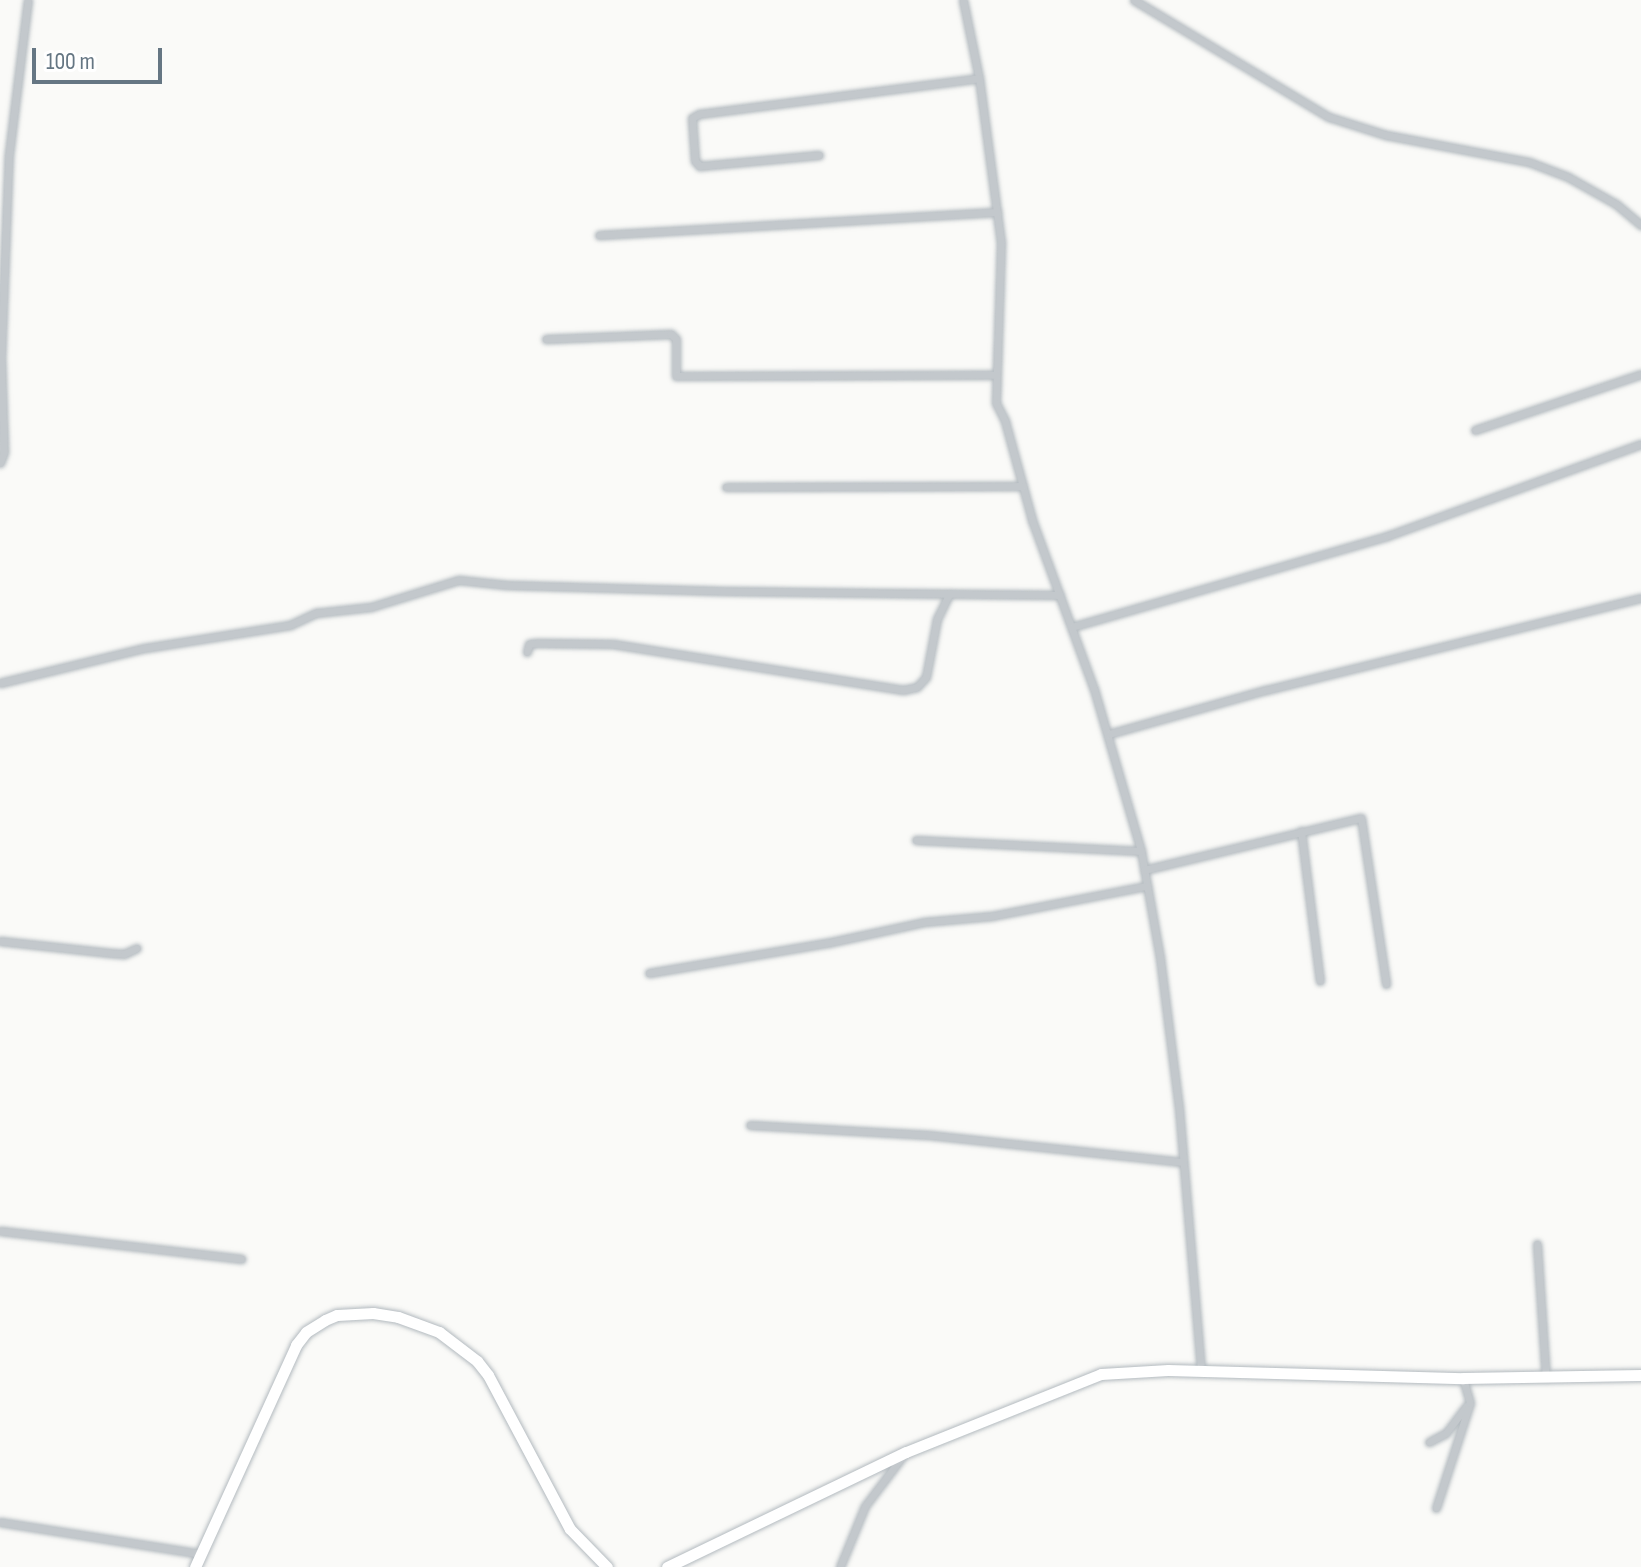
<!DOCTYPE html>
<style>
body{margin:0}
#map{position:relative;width:1641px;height:1567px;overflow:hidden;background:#fafaf8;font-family:"Sofia Sans Condensed",sans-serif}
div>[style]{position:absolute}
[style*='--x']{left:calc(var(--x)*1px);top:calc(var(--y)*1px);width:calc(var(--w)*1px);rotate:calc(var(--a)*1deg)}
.roads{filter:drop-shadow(0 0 2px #b3babf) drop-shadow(0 0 2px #b3babf)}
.street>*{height:7px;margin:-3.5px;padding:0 3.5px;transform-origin:3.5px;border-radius:3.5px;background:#c3c8cc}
.secondary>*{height:11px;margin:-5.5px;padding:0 5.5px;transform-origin:5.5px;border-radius:5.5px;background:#fff}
span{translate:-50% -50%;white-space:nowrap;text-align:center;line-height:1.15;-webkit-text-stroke:8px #fff;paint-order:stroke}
.scale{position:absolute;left:32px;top:48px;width:130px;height:36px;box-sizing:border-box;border:4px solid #657683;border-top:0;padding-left:10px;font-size:24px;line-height:28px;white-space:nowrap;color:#657683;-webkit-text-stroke:6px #fff;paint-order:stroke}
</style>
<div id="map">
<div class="roads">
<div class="street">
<div style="--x:963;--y:0;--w:80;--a:78.4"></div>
<div style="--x:979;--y:78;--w:165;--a:82.4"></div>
<div style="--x:1001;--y:242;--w:161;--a:91.8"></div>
<div style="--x:996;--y:403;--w:20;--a:63"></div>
<div style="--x:1005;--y:421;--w:103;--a:74.7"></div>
<div style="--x:1032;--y:520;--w:180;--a:69.9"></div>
<div style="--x:1094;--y:689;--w:169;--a:73.8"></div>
<div style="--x:1141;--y:851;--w:109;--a:79.9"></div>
<div style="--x:1160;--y:958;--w:151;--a:82.8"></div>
<div style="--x:1179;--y:1108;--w:264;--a:85.2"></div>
<div style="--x:1134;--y:0;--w:227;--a:31"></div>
<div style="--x:1329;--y:117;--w:60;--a:17.5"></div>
<div style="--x:1386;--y:135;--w:146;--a:10.7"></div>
<div style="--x:1529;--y:162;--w:42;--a:21"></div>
<div style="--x:1568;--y:177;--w:55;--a:29.4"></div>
<div style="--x:1616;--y:204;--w:33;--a:40"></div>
<div style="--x:819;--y:155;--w:120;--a:174.7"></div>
<div style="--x:700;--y:166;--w:7;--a:-135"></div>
<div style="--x:695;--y:161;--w:43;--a:-94"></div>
<div style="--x:692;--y:118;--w:8;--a:-30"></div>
<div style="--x:699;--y:114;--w:282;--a:-7.3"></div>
<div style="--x:599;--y:235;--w:399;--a:-3.3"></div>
<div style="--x:546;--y:339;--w:125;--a:-2.3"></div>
<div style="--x:671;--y:334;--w:7;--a:45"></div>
<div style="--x:676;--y:339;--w:37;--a:90"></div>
<div style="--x:676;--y:376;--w:320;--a:-0.2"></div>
<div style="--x:1475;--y:430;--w:175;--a:-18.6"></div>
<div style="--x:0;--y:463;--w:12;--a:-70"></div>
<div style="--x:4;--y:452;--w:94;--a:-91.8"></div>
<div style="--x:1;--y:358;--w:204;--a:-87.8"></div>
<div style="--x:9;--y:154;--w:155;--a:-83"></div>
<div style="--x:726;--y:487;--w:297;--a:-0.2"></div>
<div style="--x:1072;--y:627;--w:328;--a:-16.1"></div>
<div style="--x:1387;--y:536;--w:270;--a:-19.9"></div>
<div style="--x:527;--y:652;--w:8;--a:-76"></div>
<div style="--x:529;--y:644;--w:8;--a:-7"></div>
<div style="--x:537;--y:643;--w:76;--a:0.8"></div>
<div style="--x:613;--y:644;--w:294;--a:9"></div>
<div style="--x:903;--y:690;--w:14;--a:-12"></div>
<div style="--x:917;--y:687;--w:13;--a:-48"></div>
<div style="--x:926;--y:677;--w:59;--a:-79.3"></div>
<div style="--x:937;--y:619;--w:28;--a:-64"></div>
<div style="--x:0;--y:683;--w:149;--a:-13.6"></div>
<div style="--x:145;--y:648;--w:147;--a:-9"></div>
<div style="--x:290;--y:625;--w:29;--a:-25"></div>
<div style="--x:316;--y:613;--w:55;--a:-6.2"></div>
<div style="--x:371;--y:607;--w:92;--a:-17.1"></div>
<div style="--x:459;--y:580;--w:48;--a:5.9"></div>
<div style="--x:507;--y:585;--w:216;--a:1.6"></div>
<div style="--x:723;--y:591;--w:337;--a:0.7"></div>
<div style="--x:1109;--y:734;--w:163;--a:-15.7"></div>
<div style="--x:1266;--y:690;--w:386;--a:-13.8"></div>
<div style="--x:1301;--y:831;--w:151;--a:82.8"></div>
<div style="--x:916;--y:840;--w:225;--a:2.8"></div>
<div style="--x:1144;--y:870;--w:223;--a:-13.5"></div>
<div style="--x:1361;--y:818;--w:168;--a:81.4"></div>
<div style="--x:0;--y:941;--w:111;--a:6.2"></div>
<div style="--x:110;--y:953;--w:14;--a:4"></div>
<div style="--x:124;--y:954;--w:14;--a:-25"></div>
<div style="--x:649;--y:973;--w:181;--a:-9.6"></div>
<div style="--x:827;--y:943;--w:99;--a:-12.2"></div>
<div style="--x:924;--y:922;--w:68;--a:-5"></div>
<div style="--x:992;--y:916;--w:158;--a:-11"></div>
<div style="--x:750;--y:1125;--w:179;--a:3.2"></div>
<div style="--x:929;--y:1135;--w:255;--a:6.1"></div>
<div style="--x:0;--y:1231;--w:243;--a:6.6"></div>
<div style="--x:1537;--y:1244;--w:135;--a:86.2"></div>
<div style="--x:1429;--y:1442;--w:19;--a:-28"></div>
<div style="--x:1446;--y:1433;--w:34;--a:-53"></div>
<div style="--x:1436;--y:1508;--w:110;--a:-72.1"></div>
<div style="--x:1470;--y:1403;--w:26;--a:-106"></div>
<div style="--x:0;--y:1522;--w:204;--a:9"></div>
<div style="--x:840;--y:1567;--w:66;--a:-67.7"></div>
<div style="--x:865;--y:1506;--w:61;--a:-52.9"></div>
</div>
<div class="secondary">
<div style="--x:195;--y:1567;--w:244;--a:-65.5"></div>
<div style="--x:296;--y:1345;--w:16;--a:-52"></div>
<div style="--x:306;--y:1332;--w:22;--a:-32"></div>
<div style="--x:325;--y:1320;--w:13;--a:-23"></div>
<div style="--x:337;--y:1315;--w:36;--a:-3"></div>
<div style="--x:373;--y:1313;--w:25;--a:9"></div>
<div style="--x:398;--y:1317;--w:44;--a:20.1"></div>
<div style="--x:439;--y:1332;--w:48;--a:37.3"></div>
<div style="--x:477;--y:1361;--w:18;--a:52"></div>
<div style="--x:488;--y:1375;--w:174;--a:62"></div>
<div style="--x:570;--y:1529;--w:53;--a:45.8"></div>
<div style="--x:667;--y:1567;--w:265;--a:-25.7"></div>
<div style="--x:906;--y:1452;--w:210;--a:-21.8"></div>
<div style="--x:1101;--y:1374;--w:67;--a:-3.4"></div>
<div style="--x:1168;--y:1370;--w:295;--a:1.6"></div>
<div style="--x:1463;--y:1378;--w:178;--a:-1"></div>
</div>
</div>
<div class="scale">100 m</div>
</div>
